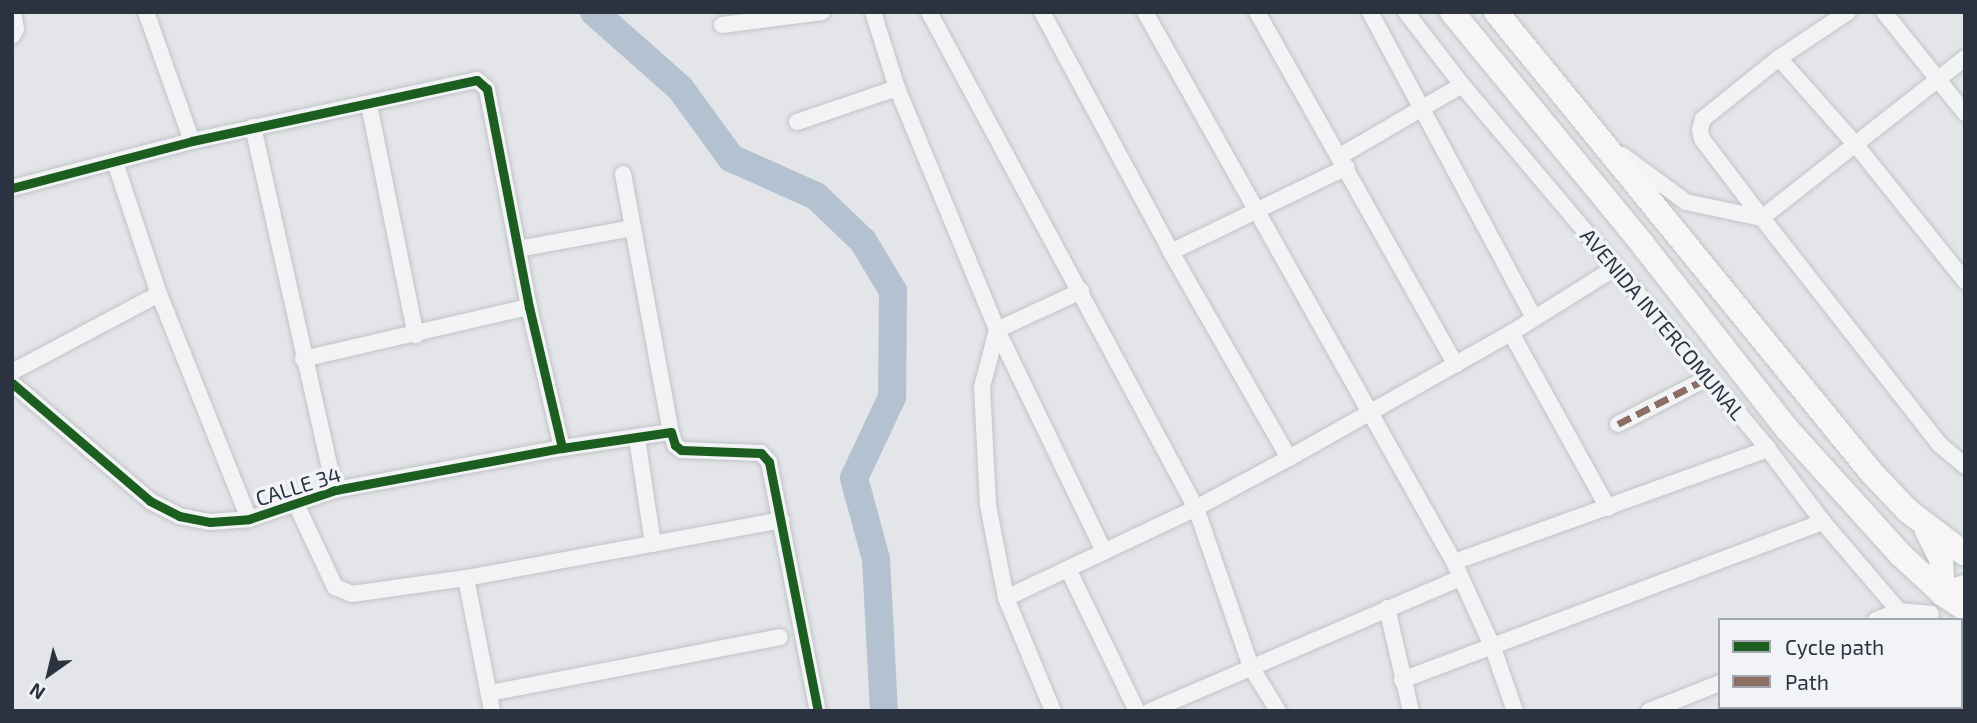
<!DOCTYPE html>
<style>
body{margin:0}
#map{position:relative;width:1977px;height:723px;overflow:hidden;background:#e3e5e8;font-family:"Exo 2",sans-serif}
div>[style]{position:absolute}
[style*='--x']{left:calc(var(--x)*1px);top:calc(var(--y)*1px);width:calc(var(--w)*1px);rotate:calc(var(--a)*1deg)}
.river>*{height:28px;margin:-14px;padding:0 14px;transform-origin:14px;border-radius:14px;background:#b3c1d0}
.roads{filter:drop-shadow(0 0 2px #c1c3c6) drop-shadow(0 0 2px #c1c3c6)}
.minor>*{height:16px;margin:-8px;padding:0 8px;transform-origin:8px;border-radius:8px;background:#f2f3f5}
.primary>*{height:24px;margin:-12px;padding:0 12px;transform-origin:12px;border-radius:12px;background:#f6f6f7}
.quiet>*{height:7px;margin-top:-3.5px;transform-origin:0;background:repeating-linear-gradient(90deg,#8d6e63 0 14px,transparent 0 21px)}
.cycleway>*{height:9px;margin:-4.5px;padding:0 4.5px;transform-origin:4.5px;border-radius:4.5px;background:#1b5e20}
span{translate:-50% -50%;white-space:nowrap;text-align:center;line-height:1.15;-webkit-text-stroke:7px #f1f3f7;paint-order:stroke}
.street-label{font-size:21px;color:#2b3240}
.frame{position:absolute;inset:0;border:14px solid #2b3240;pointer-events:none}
.legend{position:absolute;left:1718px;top:618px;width:245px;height:91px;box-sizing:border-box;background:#f1f3f7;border:2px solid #a2a6ae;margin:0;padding:9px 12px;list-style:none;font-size:21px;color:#2b3240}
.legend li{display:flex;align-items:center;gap:14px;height:35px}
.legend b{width:35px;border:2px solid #a2a6ae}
.north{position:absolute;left:14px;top:639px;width:70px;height:70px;-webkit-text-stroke:5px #f1f3f7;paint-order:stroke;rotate:214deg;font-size:19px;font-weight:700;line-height:28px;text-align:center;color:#2b3240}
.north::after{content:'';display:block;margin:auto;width:24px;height:32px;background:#2b3240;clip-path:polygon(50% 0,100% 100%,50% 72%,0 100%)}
</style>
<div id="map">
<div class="river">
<div style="--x:594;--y:12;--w:115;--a:41.5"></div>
<div style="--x:680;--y:88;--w:87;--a:53.9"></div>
<div style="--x:731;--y:158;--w:93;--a:24.1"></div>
<div style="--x:816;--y:196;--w:65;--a:43.8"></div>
<div style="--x:863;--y:241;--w:58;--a:59"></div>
<div style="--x:893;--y:291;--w:106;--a:90.5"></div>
<div style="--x:892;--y:397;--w:89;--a:115.1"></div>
<div style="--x:854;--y:478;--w:84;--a:74.8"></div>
<div style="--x:876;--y:559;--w:152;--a:87"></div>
</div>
<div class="roads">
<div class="minor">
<div style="--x:146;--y:12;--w:137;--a:70.4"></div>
<div style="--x:873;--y:12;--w:80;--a:72.5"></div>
<div style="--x:897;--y:88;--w:262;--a:67.5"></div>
<div style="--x:997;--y:330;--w:246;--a:64.2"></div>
<div style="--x:929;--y:12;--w:563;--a:61.71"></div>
<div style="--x:1196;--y:508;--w:168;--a:70.9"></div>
<div style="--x:1251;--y:667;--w:52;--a:58.5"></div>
<div style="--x:1042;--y:12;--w:272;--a:61.7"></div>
<div style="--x:1171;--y:252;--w:237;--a:60.2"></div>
<div style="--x:1145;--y:12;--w:631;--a:60.67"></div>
<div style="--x:1454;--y:562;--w:94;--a:65.6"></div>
<div style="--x:1493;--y:648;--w:67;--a:70.8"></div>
<div style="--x:1257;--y:12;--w:405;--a:60.6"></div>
<div style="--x:1370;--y:12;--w:347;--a:61.8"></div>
<div style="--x:1406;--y:12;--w:92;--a:52.5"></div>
<div style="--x:1462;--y:85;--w:476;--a:49.9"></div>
<div style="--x:1768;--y:449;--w:91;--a:53"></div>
<div style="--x:1823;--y:522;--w:117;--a:49.5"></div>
<div style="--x:1899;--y:611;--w:32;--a:5"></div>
<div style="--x:1884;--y:12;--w:129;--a:51.3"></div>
<div style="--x:722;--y:25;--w:101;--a:-7.4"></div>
<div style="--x:12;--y:36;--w:8;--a:-60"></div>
<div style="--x:16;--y:29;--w:17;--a:-100"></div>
<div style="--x:1779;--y:58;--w:116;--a:48.5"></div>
<div style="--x:1856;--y:145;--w:174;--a:51.3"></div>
<div style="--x:1965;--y:58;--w:258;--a:141.8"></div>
<div style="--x:1762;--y:218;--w:287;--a:51.9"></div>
<div style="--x:1939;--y:444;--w:34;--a:40"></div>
<div style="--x:369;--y:105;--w:235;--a:78.5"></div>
<div style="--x:797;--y:122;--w:106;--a:-18.8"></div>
<div style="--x:253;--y:127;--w:372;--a:77.3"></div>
<div style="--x:1622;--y:155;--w:79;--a:36.3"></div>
<div style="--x:1686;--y:202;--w:78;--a:11.9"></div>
<div style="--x:1762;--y:218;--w:99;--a:-127.2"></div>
<div style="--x:1702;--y:139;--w:9;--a:-103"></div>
<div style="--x:1700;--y:130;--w:11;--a:-75"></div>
<div style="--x:1703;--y:119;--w:97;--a:-38.8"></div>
<div style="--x:1779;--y:58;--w:83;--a:-33.7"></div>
<div style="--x:1340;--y:156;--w:141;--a:-30.2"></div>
<div style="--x:115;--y:162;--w:139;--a:71.6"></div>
<div style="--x:159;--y:294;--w:242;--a:68.2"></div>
<div style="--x:623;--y:174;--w:262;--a:79.5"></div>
<div style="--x:12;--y:188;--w:186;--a:-14.6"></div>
<div style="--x:192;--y:141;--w:291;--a:-12.1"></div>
<div style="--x:477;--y:80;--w:13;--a:42"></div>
<div style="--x:487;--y:89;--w:222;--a:79.1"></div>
<div style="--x:529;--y:307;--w:145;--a:76.8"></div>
<div style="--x:518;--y:249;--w:116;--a:-10.4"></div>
<div style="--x:1171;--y:252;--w:195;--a:-25.8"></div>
<div style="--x:1511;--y:333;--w:200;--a:61"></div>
<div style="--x:303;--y:359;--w:232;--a:-13"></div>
<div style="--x:12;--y:372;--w:166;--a:-28"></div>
<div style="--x:12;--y:383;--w:182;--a:40.5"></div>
<div style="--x:150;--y:501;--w:33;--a:27"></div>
<div style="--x:179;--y:516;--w:32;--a:11"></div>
<div style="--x:210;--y:522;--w:39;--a:-4"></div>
<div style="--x:249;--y:519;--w:91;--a:-18.6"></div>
<div style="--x:335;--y:490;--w:231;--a:-10.5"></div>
<div style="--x:562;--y:448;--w:110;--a:-8.4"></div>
<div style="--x:671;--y:432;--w:14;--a:73"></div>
<div style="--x:675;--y:445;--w:8;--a:40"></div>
<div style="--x:681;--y:450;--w:80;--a:2.1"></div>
<div style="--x:761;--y:453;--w:12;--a:48"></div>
<div style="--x:769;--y:462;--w:254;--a:78.9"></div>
<div style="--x:1618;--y:424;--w:101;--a:-27.1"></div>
<div style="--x:637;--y:438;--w:107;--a:81.4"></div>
<div style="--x:296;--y:504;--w:92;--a:64.8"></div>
<div style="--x:335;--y:587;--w:18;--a:22"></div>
<div style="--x:352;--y:594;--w:115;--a:-8"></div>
<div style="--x:466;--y:578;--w:321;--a:-10.4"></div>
<div style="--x:1454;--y:562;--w:334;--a:-19.8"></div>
<div style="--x:1068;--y:569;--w:158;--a:64.1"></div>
<div style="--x:466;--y:578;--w:136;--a:78.9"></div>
<div style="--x:1006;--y:598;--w:210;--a:-25.3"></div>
<div style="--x:1196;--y:508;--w:106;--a:-28.3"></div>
<div style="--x:1289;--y:458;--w:255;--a:-29.4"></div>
<div style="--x:1511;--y:333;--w:123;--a:-32"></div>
<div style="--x:1387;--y:608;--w:106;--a:76.9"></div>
<div style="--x:1876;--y:620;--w:25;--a:-21"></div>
<div style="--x:1402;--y:680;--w:450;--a:-20.6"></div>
<div style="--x:490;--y:693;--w:295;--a:-10.9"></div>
<div style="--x:1948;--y:707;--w:16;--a:15"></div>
<div style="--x:1053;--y:711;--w:122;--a:-112.6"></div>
<div style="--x:1006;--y:598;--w:95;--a:-101"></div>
<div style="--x:988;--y:505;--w:118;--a:-92.9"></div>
<div style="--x:982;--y:387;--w:59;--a:-75.3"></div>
<div style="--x:997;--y:330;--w:93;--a:-24.9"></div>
<div style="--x:1150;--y:711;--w:338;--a:-23.2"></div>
<div style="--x:1649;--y:711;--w:76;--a:-21.5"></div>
<div style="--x:1898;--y:711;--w:4;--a:-76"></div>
</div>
<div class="primary">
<div style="--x:1452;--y:12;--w:303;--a:50.6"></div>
<div style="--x:1644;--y:246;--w:232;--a:52"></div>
<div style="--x:1787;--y:429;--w:170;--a:47.9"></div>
<div style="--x:1901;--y:555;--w:57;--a:42.9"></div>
<div style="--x:1943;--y:594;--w:27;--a:34"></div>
<div style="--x:1496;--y:12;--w:593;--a:50.81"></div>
<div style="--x:1871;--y:472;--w:54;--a:46.5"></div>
<div style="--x:1908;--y:511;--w:71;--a:37"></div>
<div style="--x:1927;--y:531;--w:31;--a:63"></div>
<div style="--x:1941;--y:559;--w:35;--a:87"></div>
<div style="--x:1943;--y:594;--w:23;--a:-18"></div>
</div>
</div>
<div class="quiet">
<div style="--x:1618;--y:424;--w:101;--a:-27.1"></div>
</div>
<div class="cycleway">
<div style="--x:12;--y:188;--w:186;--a:-14.6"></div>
<div style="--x:192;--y:141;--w:291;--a:-12.1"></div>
<div style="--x:477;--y:80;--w:13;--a:42"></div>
<div style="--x:487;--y:89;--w:222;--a:79.1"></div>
<div style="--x:529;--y:307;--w:145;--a:76.8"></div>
<div style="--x:12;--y:383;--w:182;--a:40.5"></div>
<div style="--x:150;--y:501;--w:33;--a:27"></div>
<div style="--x:179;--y:516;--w:32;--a:11"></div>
<div style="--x:210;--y:522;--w:39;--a:-4"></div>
<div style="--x:249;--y:519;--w:91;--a:-18.6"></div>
<div style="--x:335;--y:490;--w:231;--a:-10.5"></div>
<div style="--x:562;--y:448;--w:110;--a:-8.4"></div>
<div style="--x:671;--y:432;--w:14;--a:73"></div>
<div style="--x:675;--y:445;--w:8;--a:40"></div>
<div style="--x:681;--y:450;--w:80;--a:2.1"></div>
<div style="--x:761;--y:453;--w:12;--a:48"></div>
<div style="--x:769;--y:462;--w:254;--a:78.9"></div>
</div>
<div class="street-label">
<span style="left:1663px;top:324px;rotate:50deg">AVENIDA INTERCOMUNAL</span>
<span style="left:298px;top:486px;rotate:-17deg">CALLE 34</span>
</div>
<div class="frame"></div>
<ul class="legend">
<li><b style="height:9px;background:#1b5e20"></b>Cycle path</li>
<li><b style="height:9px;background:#8d6e63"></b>Path</li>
</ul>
<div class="north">N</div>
</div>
